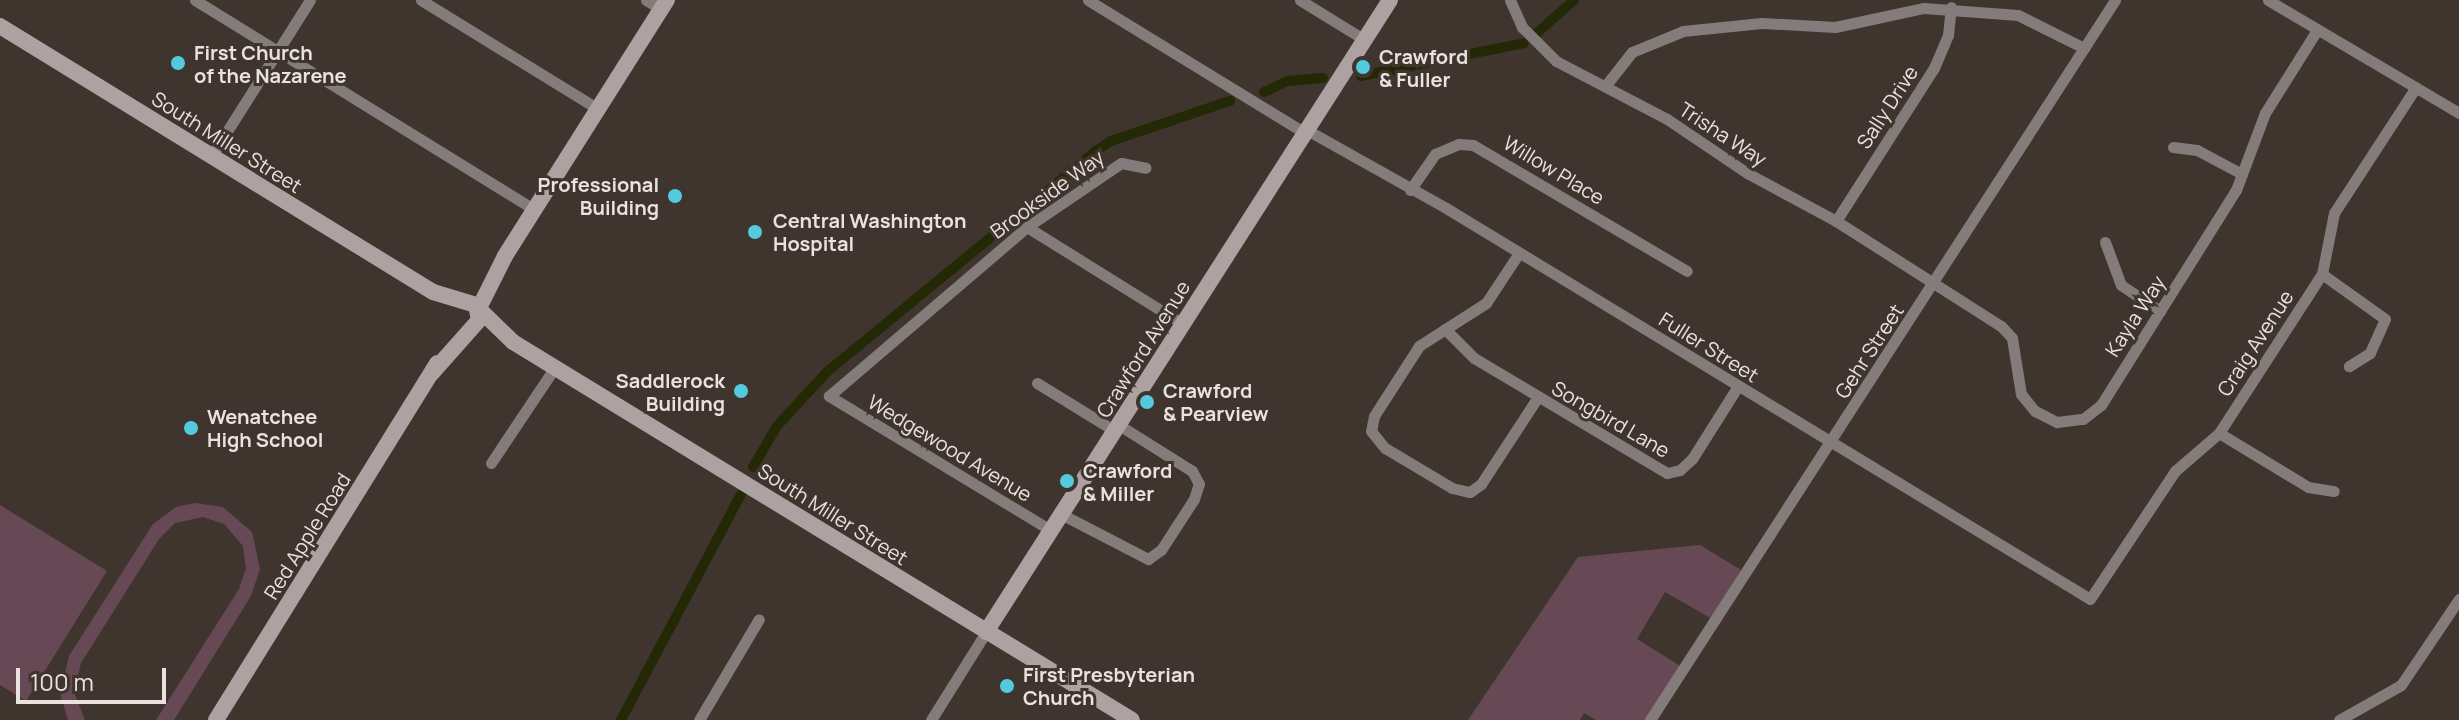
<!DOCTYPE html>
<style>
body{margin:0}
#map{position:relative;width:2459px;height:720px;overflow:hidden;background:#3f352e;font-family:Manrope,sans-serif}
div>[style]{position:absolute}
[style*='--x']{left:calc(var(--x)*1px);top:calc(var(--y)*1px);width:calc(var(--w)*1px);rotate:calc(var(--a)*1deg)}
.green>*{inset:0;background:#674955}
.canal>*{height:10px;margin:-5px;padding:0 5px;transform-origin:5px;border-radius:5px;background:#242905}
.street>*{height:11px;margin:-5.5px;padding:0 5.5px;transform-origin:5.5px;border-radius:5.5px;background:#837c7b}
.secondary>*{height:16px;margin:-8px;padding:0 8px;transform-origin:8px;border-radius:8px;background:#ada2a1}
.dots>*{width:22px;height:22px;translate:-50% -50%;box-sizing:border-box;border:4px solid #3f352e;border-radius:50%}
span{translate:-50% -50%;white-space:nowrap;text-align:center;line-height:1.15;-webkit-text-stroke:6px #3f352e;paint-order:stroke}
.poi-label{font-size:20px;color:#e9e2de;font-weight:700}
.left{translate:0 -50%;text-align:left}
.right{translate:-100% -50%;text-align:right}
.street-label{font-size:20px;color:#e9e2de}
.scale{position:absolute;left:16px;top:668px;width:150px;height:36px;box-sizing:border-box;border:4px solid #e9e2de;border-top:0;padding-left:10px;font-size:24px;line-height:28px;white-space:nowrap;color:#e9e2de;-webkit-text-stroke:6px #3f352e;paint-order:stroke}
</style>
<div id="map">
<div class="green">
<div style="clip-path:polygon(195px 503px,223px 507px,252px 532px,260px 569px,251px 596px,174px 720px,156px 720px,239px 589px,246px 568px,243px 546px,224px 524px,203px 517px,175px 523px,159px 539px,81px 663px,74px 692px,85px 720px,68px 720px,60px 693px,69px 656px,153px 524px,176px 507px)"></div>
<div style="clip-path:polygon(0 505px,107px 571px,26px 701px,0 685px)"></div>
<div style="clip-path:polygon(1700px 545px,1741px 570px,1712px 619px,1665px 592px,1637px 639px,1682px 667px,1648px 720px,1596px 720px,1584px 713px,1580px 720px,1468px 720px,1578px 557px)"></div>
</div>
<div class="canal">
<div style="--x:1537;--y:33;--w:50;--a:-41.7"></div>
<div style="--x:1361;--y:76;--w:166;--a:-11.4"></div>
<div style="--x:1264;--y:92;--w:26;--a:-25"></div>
<div style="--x:1288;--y:81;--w:35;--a:-5"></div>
<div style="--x:753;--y:467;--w:48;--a:-59.7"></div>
<div style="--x:777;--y:426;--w:75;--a:-47.2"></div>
<div style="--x:828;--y:371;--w:343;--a:-39.4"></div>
<div style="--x:1093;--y:153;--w:22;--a:-34"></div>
<div style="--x:1111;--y:141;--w:126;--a:-18.6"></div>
<div style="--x:621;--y:720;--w:256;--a:-62"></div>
</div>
<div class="street">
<div style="--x:195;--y:0;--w:398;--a:31.7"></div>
<div style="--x:421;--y:0;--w:208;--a:31.6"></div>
<div style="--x:646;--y:0;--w:17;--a:31"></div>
<div style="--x:1088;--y:0;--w:255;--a:31.5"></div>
<div style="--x:1300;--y:0;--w:76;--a:31.6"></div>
<div style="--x:1510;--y:0;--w:30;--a:66"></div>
<div style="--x:1522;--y:27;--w:48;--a:45"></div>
<div style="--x:1556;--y:61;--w:125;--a:27.6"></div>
<div style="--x:1667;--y:119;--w:97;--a:34"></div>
<div style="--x:1747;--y:173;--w:101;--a:28.3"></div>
<div style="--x:1836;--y:221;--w:196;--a:32.5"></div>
<div style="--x:2001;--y:326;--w:16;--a:47"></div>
<div style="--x:2012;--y:338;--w:57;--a:80.9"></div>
<div style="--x:2021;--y:394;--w:22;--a:51"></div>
<div style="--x:2035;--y:411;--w:25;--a:27"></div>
<div style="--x:2057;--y:422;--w:26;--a:-7"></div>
<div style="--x:2083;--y:419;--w:23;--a:-38"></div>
<div style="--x:2101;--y:405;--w:254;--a:-57.9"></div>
<div style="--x:2236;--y:190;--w:82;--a:-69.4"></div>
<div style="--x:2265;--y:113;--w:98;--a:-57.9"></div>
<div style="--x:2268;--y:0;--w:222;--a:30.6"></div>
<div style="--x:1606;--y:85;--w:42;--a:-51.8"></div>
<div style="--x:1632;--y:52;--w:55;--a:-22.4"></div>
<div style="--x:1683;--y:31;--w:79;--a:-5.8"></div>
<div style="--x:1762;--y:23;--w:73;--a:3.1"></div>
<div style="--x:1835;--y:27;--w:91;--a:-12.1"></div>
<div style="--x:1924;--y:8;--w:94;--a:4.3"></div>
<div style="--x:2018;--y:15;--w:74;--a:26.6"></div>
<div style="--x:1307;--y:130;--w:159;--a:29.3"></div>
<div style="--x:1446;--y:208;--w:753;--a:31.26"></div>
<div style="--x:2090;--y:599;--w:154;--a:-56.4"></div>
<div style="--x:2175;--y:471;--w:58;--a:-40.8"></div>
<div style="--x:2219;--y:433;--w:189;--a:-57.1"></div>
<div style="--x:2322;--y:274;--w:62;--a:-78.9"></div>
<div style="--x:2334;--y:213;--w:150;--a:-56.9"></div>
<div style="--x:2173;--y:147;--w:24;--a:7"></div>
<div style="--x:2197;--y:150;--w:51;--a:28.1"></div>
<div style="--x:212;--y:155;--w:183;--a:-57.7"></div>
<div style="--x:1410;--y:190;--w:44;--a:-55.2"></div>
<div style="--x:1435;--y:154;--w:26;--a:-23"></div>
<div style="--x:1459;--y:144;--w:14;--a:4"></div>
<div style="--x:1473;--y:145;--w:248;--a:30.5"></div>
<div style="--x:1836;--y:221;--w:182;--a:-57.4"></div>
<div style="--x:1934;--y:68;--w:36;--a:-67"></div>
<div style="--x:1948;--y:35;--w:28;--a:-84"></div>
<div style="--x:1027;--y:227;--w:181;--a:31.9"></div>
<div style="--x:2105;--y:242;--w:46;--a:69.6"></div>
<div style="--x:2121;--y:285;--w:47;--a:33.7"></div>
<div style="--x:1519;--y:253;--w:60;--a:123.4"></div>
<div style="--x:1486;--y:303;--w:80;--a:147.3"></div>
<div style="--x:1419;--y:346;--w:83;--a:122.7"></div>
<div style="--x:1374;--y:416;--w:15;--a:101"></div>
<div style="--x:1371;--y:431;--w:22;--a:51"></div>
<div style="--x:1385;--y:448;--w:78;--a:30.8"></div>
<div style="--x:1452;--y:488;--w:18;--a:13"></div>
<div style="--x:1470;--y:492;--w:14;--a:-36"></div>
<div style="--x:1481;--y:484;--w:104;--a:-56.8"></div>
<div style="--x:2322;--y:274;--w:77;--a:35.5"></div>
<div style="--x:2385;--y:319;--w:37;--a:114"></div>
<div style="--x:2370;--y:353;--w:25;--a:148"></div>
<div style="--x:1445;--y:329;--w:41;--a:45"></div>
<div style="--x:1474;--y:358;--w:225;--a:30.8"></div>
<div style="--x:1667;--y:473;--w:13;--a:-13"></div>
<div style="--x:1680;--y:470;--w:16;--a:-43"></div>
<div style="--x:1692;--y:459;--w:86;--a:-57.8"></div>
<div style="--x:1037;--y:383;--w:92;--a:31.6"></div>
<div style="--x:2219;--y:433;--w:104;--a:31.2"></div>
<div style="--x:2308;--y:487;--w:26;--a:9"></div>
<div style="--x:491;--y:463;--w:115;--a:-56.3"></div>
<div style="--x:1063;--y:515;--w:96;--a:27.4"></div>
<div style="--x:1148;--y:559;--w:16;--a:-35"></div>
<div style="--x:1161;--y:550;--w:61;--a:-57.1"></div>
<div style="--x:1194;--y:499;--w:16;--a:-72"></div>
<div style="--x:1199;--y:484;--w:15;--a:-118"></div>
<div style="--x:1192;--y:471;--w:86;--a:-147.8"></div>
<div style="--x:1052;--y:531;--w:261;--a:-148.8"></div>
<div style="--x:829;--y:396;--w:260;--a:-40.5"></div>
<div style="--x:1027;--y:227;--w:114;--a:-34.2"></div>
<div style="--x:1121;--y:163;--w:25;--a:11"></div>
<div style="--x:699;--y:720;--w:117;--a:-59.3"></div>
<div style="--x:931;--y:720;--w:104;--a:-58"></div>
<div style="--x:1650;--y:720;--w:857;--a:-57.14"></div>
<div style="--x:2339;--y:720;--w:71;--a:-29.4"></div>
<div style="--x:2401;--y:685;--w:104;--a:-56"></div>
</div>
<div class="secondary">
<div style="--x:0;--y:26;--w:508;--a:31.56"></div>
<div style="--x:433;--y:292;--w:45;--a:16.8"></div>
<div style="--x:476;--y:305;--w:15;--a:79"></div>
<div style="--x:479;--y:320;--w:71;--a:131.6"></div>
<div style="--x:479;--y:308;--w:58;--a:-63.4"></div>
<div style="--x:505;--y:256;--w:303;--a:-57.7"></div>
<div style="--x:479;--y:309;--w:47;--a:44.1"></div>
<div style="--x:513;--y:342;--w:725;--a:31.41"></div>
<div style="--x:986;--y:632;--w:750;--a:-57.41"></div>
<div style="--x:216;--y:720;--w:420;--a:-58.2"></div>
</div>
<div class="dots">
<div style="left:178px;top:63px;background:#54cade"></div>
<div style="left:1363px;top:67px;background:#54cade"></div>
<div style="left:675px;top:196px;background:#54cade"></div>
<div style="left:755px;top:232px;background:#54cade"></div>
<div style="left:741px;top:391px;background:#54cade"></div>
<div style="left:1147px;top:402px;background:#54cade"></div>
<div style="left:191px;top:428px;background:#54cade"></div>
<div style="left:1067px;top:481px;background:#54cade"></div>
<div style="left:1007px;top:686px;background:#54cade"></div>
</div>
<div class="poi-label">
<span class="left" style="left:194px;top:64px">First Church<br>of the Nazarene</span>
<span class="left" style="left:1379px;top:68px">Crawford<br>&amp; Fuller</span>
<span class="right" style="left:659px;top:196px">Professional<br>Building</span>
<span class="left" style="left:773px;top:232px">Central Washington<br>Hospital</span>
<span class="right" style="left:725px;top:392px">Saddlerock<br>Building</span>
<span class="left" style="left:1163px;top:402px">Crawford<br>&amp; Pearview</span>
<span class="left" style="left:207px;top:428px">Wenatchee<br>High School</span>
<span class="left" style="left:1083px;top:482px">Crawford<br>&amp; Miller</span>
<span class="left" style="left:1023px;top:686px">First Presbyterian<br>Church</span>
</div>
<div class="street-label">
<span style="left:1887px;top:107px;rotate:-57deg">Sally Drive</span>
<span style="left:1723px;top:134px;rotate:33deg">Trisha Way</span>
<span style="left:227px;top:142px;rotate:32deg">South Miller Street</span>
<span style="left:1554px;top:170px;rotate:31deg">Willow Place</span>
<span style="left:1047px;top:194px;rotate:-36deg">Brookside Way</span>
<span style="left:2135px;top:316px;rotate:-57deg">Kayla Way</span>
<span style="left:2255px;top:343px;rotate:-57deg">Craig Avenue</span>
<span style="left:1709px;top:347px;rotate:32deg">Fuller Street</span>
<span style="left:1143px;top:349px;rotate:-58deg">Crawford Avenue</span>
<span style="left:1869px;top:351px;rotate:-57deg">Gehr Street</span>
<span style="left:1611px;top:419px;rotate:30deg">Songbird Lane</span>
<span style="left:950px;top:448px;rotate:31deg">Wedgewood Avenue</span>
<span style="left:833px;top:514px;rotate:32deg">South Miller Street</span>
<span style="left:307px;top:536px;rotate:-58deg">Red Apple Road</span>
</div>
<div class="scale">100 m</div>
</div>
